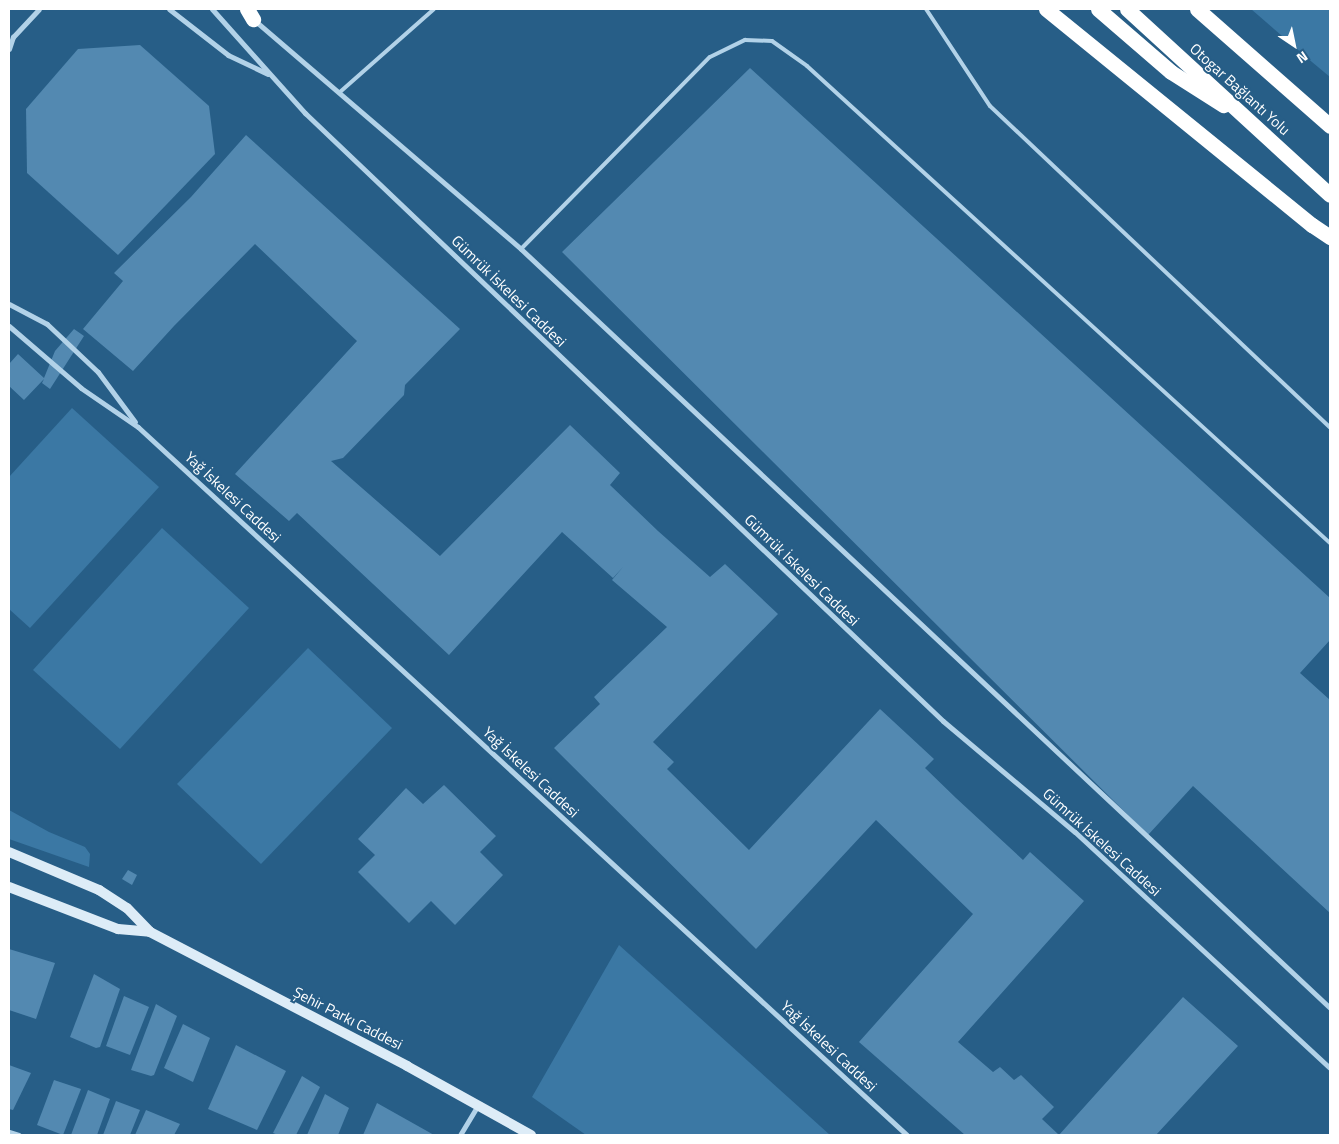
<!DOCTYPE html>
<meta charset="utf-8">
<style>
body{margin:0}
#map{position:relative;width:1339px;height:1144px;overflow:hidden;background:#275e87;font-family:"Titillium Web",sans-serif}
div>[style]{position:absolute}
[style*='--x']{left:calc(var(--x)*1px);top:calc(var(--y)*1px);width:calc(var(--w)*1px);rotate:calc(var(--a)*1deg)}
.green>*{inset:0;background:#3b78a4}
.building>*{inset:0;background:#5389b1}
.lane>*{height:4px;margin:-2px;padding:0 2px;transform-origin:2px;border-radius:2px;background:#b2d2e8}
.street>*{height:5px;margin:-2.5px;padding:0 2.5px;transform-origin:2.5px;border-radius:2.5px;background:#b2d2e8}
.secondary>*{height:10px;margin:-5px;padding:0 5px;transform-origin:5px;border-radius:5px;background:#ddecf7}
.highway>*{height:15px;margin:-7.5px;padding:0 7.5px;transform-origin:7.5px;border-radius:7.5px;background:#fff}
span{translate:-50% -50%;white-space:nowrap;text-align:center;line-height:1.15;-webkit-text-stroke:4px #275e87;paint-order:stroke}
.street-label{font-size:15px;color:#fff}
.frame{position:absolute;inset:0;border:10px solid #fff;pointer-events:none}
.north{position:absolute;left:1269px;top:20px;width:50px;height:50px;-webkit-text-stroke:4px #275e87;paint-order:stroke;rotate:146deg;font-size:14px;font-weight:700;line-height:20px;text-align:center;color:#fff}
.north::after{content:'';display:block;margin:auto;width:18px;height:22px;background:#fff;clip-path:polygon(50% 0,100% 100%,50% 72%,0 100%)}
</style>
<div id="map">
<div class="green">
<div style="clip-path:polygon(1251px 9px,1330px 9px,1330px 77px,1312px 62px)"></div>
<div style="clip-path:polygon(72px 408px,159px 487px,30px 628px,9px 609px,9px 477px)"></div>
<div style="clip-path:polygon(162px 528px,249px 608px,120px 749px,33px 670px)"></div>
<div style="clip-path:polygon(308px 648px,392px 728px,261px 864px,177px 784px)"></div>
<div style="clip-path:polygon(9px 810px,49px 832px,85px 847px,90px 854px,89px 867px,9px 839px)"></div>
<div style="clip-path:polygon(619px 945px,830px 1135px,586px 1135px,532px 1097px)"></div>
</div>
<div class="building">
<div style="clip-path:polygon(140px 45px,209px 106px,215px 154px,118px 255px,27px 173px,26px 109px,78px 49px)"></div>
<div style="clip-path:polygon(750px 68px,1330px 598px,1330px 640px,1300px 673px,1330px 700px,1330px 913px,1193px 786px,1148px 835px,562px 252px)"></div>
<div style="clip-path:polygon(246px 135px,460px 329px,405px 385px,404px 395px,343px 458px,331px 461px,440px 556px,570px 425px,620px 473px,610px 485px,658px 531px,710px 577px,725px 564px,778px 614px,653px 742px,674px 762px,667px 769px,749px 850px,880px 709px,934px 759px,925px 768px,956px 798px,1023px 860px,1030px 852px,1084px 901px,958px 1042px,993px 1072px,1000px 1067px,1014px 1080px,1021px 1075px,1054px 1107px,1042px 1119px,1059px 1135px,1183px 997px,1238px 1046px,1156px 1135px,965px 1135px,859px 1042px,973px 914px,876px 820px,756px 949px,554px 748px,600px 704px,594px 697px,667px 627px,612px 580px,623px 567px,613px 578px,562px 532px,449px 655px,297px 513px,289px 521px,235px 474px,357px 341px,255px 244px,174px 326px,133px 371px,83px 329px,123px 281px,114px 273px,191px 197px)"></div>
<div style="clip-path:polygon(74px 329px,84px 336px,50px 389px,42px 383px,44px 379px,24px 400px,9px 386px,9px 364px,18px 354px,44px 378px,55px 351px)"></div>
<div style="clip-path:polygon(444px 785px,496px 836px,480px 852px,503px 875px,455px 925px,431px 901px,409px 923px,358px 872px,375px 855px,358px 839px,406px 788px,423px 804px)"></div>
<div style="clip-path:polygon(128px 870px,137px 875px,132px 885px,122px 879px)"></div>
<div style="clip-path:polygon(9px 949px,55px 963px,36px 1019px,9px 1010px)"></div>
<div style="clip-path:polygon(94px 974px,120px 989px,100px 1047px,96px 1048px,70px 1037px)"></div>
<div style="clip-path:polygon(124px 996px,149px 1007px,130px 1055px,106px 1046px)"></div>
<div style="clip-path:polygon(156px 1004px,177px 1016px,154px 1075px,151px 1076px,131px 1070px)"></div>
<div style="clip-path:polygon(183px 1024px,210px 1038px,193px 1082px,164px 1068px)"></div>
<div style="clip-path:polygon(236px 1045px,286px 1071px,257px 1130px,208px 1109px)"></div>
<div style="clip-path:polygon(9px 1065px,31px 1073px,13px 1110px,9px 1109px)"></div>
<div style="clip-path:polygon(302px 1076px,320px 1087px,296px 1135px,278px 1135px,273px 1133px)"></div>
<div style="clip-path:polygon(54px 1080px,81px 1089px,63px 1135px,37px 1125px)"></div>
<div style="clip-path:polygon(88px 1090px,110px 1099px,97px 1135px,71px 1135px)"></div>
<div style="clip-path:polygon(325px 1094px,349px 1108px,338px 1135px,307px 1135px)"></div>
<div style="clip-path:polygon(116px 1101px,140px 1110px,130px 1135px,103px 1135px)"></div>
<div style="clip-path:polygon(377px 1103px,434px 1135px,363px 1135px)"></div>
<div style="clip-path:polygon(146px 1110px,180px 1124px,174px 1135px,135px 1135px)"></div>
</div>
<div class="lane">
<div style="--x:926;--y:9;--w:116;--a:56.6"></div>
<div style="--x:990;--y:106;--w:468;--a:43.4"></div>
<div style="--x:340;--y:92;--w:125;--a:-41.4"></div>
<div style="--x:521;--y:249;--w:269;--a:-45.5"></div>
<div style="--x:710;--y:57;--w:39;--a:-26"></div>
<div style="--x:745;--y:40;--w:27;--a:2"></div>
<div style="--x:772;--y:41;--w:43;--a:35.5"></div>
<div style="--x:807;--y:66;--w:708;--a:42.37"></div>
</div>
<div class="street">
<div style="--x:169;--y:9;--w:75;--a:37.9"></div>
<div style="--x:228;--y:55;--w:44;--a:25.4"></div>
<div style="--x:212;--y:9;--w:140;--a:48.2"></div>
<div style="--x:305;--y:113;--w:881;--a:43.62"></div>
<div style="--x:943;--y:721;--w:172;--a:40.1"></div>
<div style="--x:1075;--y:832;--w:347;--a:42.8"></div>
<div style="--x:254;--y:20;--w:352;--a:40.6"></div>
<div style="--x:521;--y:249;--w:1109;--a:43.17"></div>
<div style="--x:9;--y:49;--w:13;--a:-72"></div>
<div style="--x:13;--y:37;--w:38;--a:-47"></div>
<div style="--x:9;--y:304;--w:43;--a:27.8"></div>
<div style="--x:47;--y:324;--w:70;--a:43.3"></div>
<div style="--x:98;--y:372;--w:62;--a:53.5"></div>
<div style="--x:9;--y:326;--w:95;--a:40.7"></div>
<div style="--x:81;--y:388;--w:69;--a:34.4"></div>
<div style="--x:138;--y:427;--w:1045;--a:42.64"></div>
<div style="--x:9;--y:1132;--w:10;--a:17"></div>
<div style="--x:460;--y:1135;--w:35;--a:-59"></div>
</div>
<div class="secondary">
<div style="--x:9;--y:852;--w:98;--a:22.9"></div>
<div style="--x:99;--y:890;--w:33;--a:33"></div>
<div style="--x:127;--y:908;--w:33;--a:46"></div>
<div style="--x:150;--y:932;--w:290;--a:27.5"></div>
<div style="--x:407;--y:1066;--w:142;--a:29.1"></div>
<div style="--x:9;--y:887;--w:117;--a:21.1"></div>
<div style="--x:118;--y:929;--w:32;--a:5"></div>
</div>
<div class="highway">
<div style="--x:247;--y:9;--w:12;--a:59"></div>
<div style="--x:1046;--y:9;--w:343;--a:39.1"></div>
<div style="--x:1312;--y:225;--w:22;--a:34"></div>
<div style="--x:1098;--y:9;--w:96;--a:40.8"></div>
<div style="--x:1171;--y:72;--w:62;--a:32.4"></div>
<div style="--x:1127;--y:9;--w:275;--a:42.5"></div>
<div style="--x:1197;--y:9;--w:177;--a:41.3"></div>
</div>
<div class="street-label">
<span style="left:1240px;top:89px;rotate:42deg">Otogar Bağlantı Yolu</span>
<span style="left:509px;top:291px;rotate:44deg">Gümrük İskelesi Caddesi</span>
<span style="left:233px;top:497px;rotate:43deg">Yağ İskelesi Caddesi</span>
<span style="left:802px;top:570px;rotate:44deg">Gümrük İskelesi Caddesi</span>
<span style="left:531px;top:772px;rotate:43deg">Yağ İskelesi Caddesi</span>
<span style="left:1102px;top:842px;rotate:42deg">Gümrük İskelesi Caddesi</span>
<span style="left:348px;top:1018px;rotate:27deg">Şehir Parkı Caddesi</span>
<span style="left:829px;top:1046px;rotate:43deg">Yağ İskelesi Caddesi</span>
</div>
<div class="frame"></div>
<div class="north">N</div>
</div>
